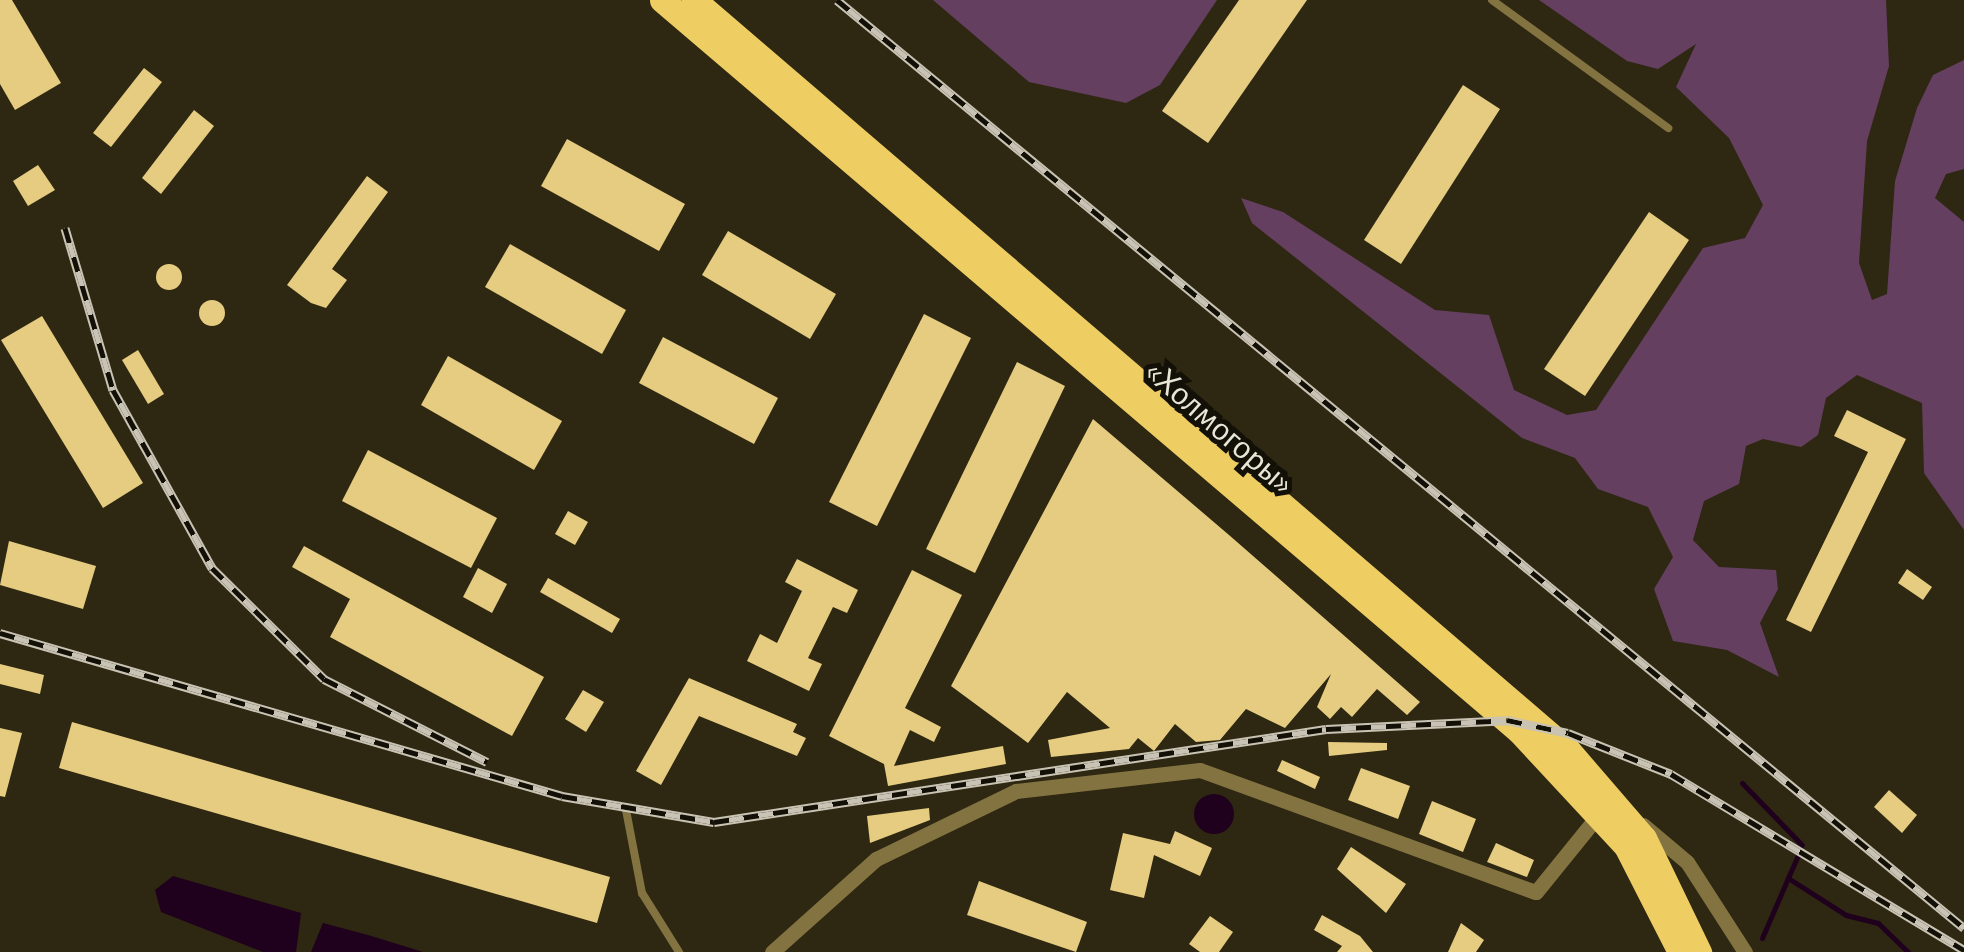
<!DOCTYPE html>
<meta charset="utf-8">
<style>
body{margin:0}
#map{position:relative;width:1964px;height:952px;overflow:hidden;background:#2e2711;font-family:"Alegreya Sans",sans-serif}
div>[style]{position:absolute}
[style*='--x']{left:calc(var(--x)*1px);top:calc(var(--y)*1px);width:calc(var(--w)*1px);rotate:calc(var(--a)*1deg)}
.green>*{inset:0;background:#643f60}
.water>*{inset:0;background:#1f001d}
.round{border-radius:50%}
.stream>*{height:5px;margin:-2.5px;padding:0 2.5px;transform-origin:2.5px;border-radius:2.5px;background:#1f001d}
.building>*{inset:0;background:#e5cc81}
.service>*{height:8px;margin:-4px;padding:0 4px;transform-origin:4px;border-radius:4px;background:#837341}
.minor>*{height:15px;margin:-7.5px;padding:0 7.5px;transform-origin:7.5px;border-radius:7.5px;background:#837341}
.trunk>*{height:25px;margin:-12.5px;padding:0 12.5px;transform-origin:12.5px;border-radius:12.5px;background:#eecd62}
.rail>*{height:9px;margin-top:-4.5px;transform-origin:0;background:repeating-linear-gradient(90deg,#131007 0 15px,#c8c3b4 0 30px);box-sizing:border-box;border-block:2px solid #c8c3b4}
span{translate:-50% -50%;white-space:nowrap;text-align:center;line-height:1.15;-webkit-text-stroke:10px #131007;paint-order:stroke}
.street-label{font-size:35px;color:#e9e5d7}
</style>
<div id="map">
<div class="green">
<div style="clip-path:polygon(933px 0,1217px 0,1160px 85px,1126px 103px,1029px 82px)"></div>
<div style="clip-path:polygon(1539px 0,1886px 0,1889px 66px,1867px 141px,1859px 263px,1872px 300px,1887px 294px,1895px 181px,1917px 108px,1933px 75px,1964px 60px,1964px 169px,1946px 174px,1935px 198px,1964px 222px,1964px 530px,1924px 473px,1922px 403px,1857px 375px,1826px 398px,1818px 435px,1801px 447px,1763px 439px,1746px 446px,1739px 484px,1704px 501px,1693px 540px,1719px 567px,1776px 570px,1778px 589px,1760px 623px,1779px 677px,1727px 650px,1673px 641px,1654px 589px,1673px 557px,1648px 507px,1598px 489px,1575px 458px,1522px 438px,1252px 223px,1241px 198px,1283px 212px,1435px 310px,1489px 315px,1514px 390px,1567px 415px,1596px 410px,1703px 248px,1745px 238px,1763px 205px,1729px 138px,1676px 87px,1696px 44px,1658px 69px,1627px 61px)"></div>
</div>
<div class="water">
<div class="round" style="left:1194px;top:794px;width:40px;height:40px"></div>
<div style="clip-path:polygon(173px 876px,301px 913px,296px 952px,263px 952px,161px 912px,155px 890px)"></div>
<div style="clip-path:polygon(323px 923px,368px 935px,423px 952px,311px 952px)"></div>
</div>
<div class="stream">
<div style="--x:1742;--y:783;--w:86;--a:45.9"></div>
<div style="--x:1799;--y:853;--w:27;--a:114"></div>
<div style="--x:1788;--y:878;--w:69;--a:32.5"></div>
<div style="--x:1846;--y:915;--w:33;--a:14"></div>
<div style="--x:1878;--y:923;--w:42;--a:44"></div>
<div style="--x:1762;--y:938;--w:65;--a:-66.6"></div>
</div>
<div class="building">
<div style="clip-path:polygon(0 0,12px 0,61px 83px,15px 110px,0 84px)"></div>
<div style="clip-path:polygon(1239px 0,1307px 0,1208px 143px,1162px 111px)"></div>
<div style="clip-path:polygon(144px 68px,162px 82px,111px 147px,93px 133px)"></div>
<div style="clip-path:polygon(1463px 85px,1500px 109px,1401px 264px,1364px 240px)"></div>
<div style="clip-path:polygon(194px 110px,214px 126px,161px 194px,142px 178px)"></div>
<div style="clip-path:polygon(567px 139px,685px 204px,659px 251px,541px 186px)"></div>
<div style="clip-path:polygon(38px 165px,55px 190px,28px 206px,13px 181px)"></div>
<div style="clip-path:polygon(367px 176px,388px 192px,332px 269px,347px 280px,326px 308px,311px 303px,287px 285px)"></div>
<div style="clip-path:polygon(1649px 212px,1689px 240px,1585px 396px,1544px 369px)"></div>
<div style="clip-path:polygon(728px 231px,836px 294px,810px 339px,702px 275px)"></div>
<div style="clip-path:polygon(510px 244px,626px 310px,602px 354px,485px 287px)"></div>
<div class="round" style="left:156px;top:264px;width:26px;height:26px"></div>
<div class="round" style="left:199px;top:300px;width:26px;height:26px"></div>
<div style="clip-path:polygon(924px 314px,971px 338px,877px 526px,829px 502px)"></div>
<div style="clip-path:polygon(42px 316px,143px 483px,103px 508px,1px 340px)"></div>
<div style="clip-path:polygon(663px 337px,778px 398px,754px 444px,639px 383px)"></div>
<div style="clip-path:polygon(138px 350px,164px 394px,148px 404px,122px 360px)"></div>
<div style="clip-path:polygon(448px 356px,562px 421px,534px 470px,421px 405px)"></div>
<div style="clip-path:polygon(1017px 362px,1065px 386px,975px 573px,926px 549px)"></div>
<div style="clip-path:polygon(1847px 410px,1906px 439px,1811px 632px,1786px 620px,1868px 452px,1834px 436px)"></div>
<div style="clip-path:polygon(1093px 419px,1229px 535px,1420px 702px,1407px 715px,1377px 689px,1352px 717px,1341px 707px,1330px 719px,1317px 707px,1331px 674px,1285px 728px,1246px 709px,1220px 740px,1196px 742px,1175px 724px,1154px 751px,1138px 738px,1129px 749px,1051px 757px,1048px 740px,1110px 728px,1067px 692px,1028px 743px,951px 686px)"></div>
<div style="clip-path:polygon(368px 450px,497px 518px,471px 568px,342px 501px)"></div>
<div style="clip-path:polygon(568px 511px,588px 522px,575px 545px,555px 534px)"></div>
<div style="clip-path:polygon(9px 541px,96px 566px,83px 609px,0 585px)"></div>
<div style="clip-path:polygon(304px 546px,544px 677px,512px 736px,330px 637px,350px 599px,292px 567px)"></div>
<div style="clip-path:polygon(797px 559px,858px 590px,847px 613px,833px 607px,808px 658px,822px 664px,809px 691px,747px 661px,760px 634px,777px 643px,802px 591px,785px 582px)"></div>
<div style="clip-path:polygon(478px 568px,507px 584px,492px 613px,463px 597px)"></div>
<div style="clip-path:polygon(1907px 569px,1932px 587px,1923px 600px,1898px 583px)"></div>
<div style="clip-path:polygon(912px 570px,962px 595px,905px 708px,941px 727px,934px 742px,910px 730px,894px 766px,1003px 746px,1006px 764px,888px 786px,884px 764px,829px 736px)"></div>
<div style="clip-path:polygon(548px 578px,620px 619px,612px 633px,540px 592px)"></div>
<div style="clip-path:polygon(0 664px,44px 675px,40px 694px,0 684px)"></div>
<div style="clip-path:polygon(689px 678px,797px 724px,793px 732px,806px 738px,797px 756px,699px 716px,661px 785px,636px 771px)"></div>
<div style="clip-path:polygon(583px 690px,604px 702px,586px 732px,565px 719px)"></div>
<div style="clip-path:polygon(72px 722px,610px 877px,597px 923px,59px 768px)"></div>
<div style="clip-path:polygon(0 728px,22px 733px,5px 797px,0 796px)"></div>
<div style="clip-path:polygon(1328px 742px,1387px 743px,1387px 750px,1329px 756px)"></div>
<div style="clip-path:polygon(1282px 760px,1320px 777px,1315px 789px,1277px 771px)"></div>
<div style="clip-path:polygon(1361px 768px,1410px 786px,1398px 819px,1348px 800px)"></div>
<div style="clip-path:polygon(1889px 790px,1917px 815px,1902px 833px,1874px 807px)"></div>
<div style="clip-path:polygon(1432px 801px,1476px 819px,1463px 852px,1419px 834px)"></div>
<div style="clip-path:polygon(929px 808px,930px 820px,870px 843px,867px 816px)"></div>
<div style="clip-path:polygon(1175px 831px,1212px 848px,1200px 876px,1154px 855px,1144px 898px,1110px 890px,1123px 833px,1170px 844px)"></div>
<div style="clip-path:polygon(1496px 843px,1534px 860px,1527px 877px,1487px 862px)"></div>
<div style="clip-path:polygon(1351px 847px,1406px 884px,1386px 913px,1337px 869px)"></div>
<div style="clip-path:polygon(979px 881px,1087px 922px,1076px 952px,967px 915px)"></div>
<div style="clip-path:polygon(1322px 915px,1360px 936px,1373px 952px,1337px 952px,1342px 946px,1314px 930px)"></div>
<div style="clip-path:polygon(1210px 916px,1233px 932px,1219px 952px,1200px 952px,1189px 944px)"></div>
<div style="clip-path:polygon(1461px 923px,1484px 940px,1476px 952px,1448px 952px)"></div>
</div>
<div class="service">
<div style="--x:1492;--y:0;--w:218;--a:36"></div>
<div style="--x:626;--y:810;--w:85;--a:79.1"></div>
<div style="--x:642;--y:893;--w:70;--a:57.9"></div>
</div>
<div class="minor">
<div style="--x:1643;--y:825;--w:57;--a:40.1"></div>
<div style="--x:1687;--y:862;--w:107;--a:57.2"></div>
<div style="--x:772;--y:952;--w:140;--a:-41.8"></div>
<div style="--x:876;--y:859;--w:156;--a:-25.9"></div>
<div style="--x:1016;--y:791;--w:185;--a:-6.5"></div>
<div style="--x:1200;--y:770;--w:357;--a:20"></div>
<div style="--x:1536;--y:892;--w:102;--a:-51"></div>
</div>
<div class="trunk">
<div style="--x:662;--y:0;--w:1126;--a:40.46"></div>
<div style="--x:1519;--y:731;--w:157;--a:47.1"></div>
<div style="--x:1626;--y:846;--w:119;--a:63"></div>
<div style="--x:694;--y:0;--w:1152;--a:40.63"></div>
<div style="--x:1568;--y:750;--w:116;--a:49.2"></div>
<div style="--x:1644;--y:838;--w:127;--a:64.2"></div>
</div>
<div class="rail">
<div style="--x:837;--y:0;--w:1460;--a:39.47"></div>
<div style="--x:65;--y:228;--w:169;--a:73.5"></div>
<div style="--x:113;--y:390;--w:204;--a:60.9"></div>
<div style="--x:212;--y:568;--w:158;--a:44.7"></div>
<div style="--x:324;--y:679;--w:183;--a:27"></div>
<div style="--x:0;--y:633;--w:585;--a:16.17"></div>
<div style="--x:562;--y:796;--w:154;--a:9.7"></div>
<div style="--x:714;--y:822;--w:619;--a:-8.64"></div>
<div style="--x:1326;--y:729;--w:181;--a:-2.8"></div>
<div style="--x:1507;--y:720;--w:62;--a:12"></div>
<div style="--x:1568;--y:733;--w:111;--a:21.7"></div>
<div style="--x:1671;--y:774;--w:342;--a:31"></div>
</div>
<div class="street-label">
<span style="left:1219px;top:428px;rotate:41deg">«Холмогоры»</span>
</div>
</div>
